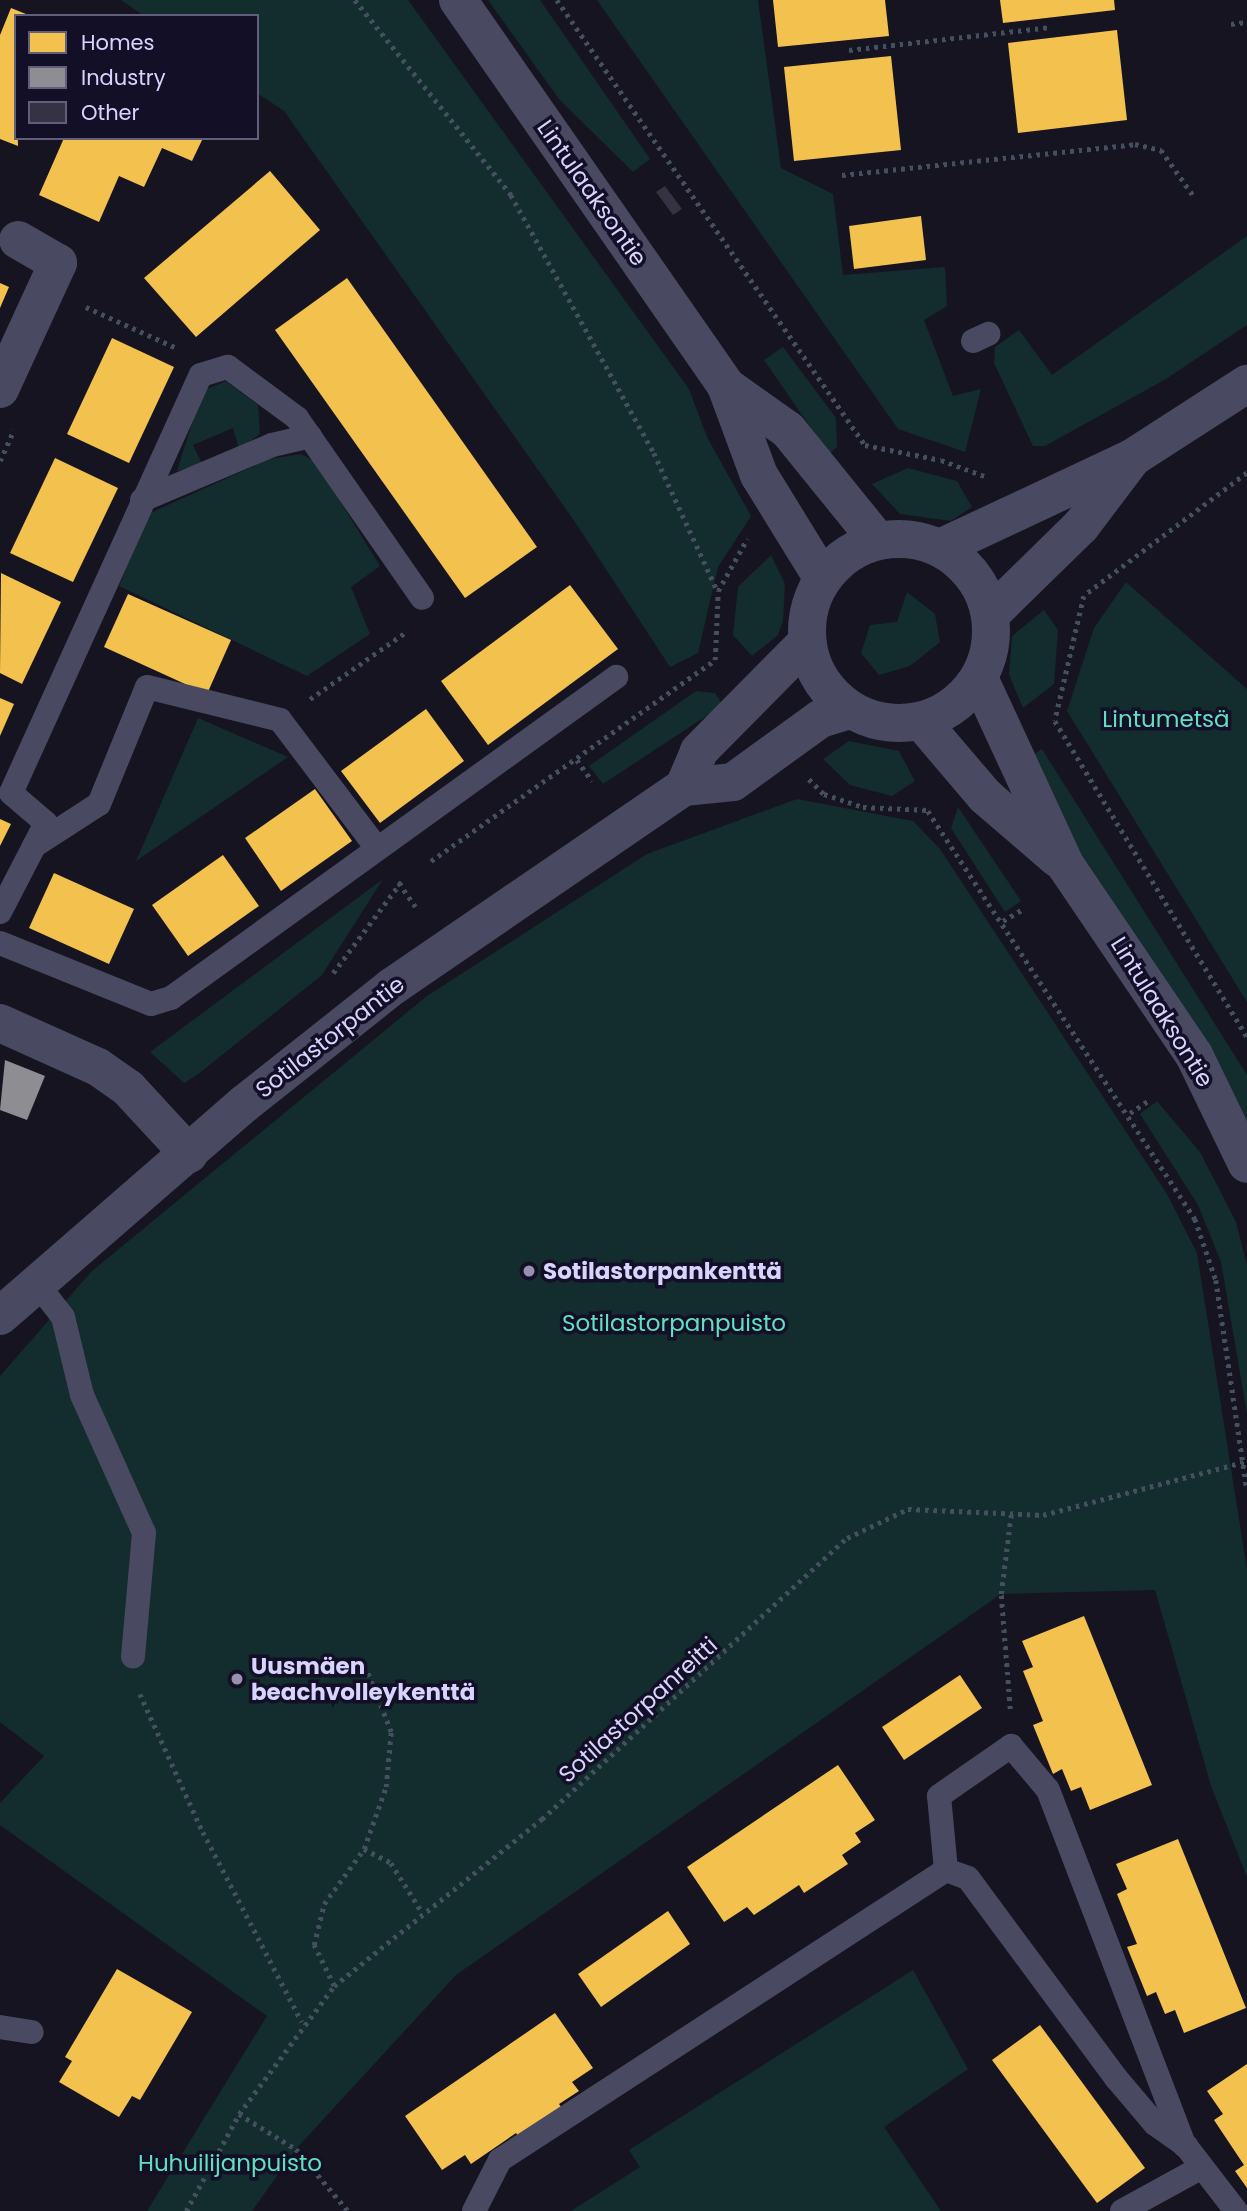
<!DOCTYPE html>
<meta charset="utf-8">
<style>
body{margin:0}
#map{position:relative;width:1247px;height:2211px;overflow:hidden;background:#161421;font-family:Poppins,sans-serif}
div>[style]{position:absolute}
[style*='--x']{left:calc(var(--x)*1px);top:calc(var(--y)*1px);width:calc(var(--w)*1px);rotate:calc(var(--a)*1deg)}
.green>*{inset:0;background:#132c2d}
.homes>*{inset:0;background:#f2c14e}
.industry>*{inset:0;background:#8d8d92}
.building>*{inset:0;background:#343243}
.path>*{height:4.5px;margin-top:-2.25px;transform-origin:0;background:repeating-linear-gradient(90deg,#44505f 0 3.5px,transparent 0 8.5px)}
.service>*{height:24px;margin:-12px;padding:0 12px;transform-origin:12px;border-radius:12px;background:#4a4962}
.minor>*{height:38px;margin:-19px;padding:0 19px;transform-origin:19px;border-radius:19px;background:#4a4962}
.tertiary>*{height:38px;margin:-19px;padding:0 19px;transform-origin:19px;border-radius:19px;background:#4a4962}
.tertiary>.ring{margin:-19px;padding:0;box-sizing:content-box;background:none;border:38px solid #4a4962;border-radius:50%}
.dots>*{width:19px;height:19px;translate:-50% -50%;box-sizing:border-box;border:4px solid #130f26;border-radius:50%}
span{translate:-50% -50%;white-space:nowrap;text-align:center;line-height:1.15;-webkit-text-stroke:7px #130f26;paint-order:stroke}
.street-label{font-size:23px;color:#d9d4ff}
.park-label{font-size:23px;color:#5fe0c0}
.poi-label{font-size:23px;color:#d9d4ff;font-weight:700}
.left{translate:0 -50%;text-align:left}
.legend{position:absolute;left:14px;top:14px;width:245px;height:126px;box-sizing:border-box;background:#130f26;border:2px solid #625e7d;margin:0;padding:9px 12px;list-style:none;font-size:21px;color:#d9d4ff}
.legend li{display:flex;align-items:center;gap:14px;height:35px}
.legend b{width:35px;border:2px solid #625e7d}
</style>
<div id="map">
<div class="green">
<div style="clip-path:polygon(121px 0,408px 0,689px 389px,707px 437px,751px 516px,718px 567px,698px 653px,670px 667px,575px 522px,284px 111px,257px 93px,257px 16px,144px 16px)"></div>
<div style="clip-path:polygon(488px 0,540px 0,650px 159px,633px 172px,559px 99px)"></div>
<div style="clip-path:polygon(597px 0,758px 0,781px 168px,833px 194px,843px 275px,945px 267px,947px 306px,924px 320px,953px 396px,981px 389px,965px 452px,898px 429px)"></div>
<div style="clip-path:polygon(1247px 236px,1247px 325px,1166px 379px,1045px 446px,1033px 446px,994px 363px,995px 347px,1019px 330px,1052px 375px)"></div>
<div style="clip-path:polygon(783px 347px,836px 418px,837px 447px,829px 454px,764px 360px)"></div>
<div style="clip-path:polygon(226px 381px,258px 405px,260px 434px,239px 449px,233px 428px,193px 445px,202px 464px,177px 471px,202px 391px)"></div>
<div style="clip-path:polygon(301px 454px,316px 462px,380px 566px,351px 587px,370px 634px,307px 676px,119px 586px,148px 514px,269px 459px)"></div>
<div style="clip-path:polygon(908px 468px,957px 481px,972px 507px,951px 521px,900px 514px,872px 484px)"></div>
<div style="clip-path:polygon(771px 555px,785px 584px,783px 621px,778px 635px,752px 656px,733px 635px,738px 587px)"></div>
<div style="clip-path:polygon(1126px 582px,1247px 689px,1247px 1002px,1067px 711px,1094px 628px)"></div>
<div style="clip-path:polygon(907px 592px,935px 614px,940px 642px,910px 666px,879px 675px,861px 653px,870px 625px,897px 622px)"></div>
<div style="clip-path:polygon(1044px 610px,1058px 630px,1054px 684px,1023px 708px,1009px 675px,1012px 636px)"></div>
<div style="clip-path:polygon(696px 691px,715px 693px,723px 705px,603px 784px,589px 766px)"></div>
<div style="clip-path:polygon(198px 718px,288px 757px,136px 861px)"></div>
<div style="clip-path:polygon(849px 741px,899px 751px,915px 781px,892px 796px,850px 785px,823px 759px)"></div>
<div style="clip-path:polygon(1042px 749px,1247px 1075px,1247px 1120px,1210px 1048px,1093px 880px,1053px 793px,1028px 758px)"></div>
<div style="clip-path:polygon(797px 799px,913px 821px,940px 849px,1167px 1194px,1197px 1253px,1247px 1570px,1247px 1877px,1211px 1786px,1155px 1590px,1001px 1594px,456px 1975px,296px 2149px,252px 2211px,147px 2211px,267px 2016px,0 1825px,0 1803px,44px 1756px,0 1722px,0 1376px,92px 1271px,427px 996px,647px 854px)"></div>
<div style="clip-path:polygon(958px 807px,1021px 901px,1005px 912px,951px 828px)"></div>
<div style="clip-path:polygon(383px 879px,322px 975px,197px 1075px,184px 1083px,150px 1052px)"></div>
<div style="clip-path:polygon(1157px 1101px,1200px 1152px,1236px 1222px,1247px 1265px,1247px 1414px,1221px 1262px,1198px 1205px,1140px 1114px)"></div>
<div style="clip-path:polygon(913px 1970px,968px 2069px,884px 2127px,941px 2211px,571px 2211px,640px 2167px,629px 2150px)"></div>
</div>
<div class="homes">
<div style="clip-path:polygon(773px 0,885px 0,889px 36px,778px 47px)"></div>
<div style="clip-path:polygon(1000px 0,1114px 0,1115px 10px,1003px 23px)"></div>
<div style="clip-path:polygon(11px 8px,31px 16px,16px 16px,18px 146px,0 139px,0 35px)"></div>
<div style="clip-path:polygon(1117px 30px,1127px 120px,1018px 133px,1008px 43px)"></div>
<div style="clip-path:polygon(891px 56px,901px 150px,794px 161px,784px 67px)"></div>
<div style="clip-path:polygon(64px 138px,203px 138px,192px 161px,162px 148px,144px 187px,119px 176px,99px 222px,39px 195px)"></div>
<div style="clip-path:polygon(270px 171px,320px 230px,196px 337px,144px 278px)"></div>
<div style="clip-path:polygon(921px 216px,926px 260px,854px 269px,849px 226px)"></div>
<div style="clip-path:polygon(347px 278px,537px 547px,465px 598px,275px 330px)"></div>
<div style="clip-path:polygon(0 283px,9px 287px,0 308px)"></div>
<div style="clip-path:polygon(112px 338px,174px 367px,129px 463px,67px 434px)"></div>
<div style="clip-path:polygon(55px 458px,118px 488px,73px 582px,10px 553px)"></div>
<div style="clip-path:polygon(1px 573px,61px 602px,22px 684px,0 673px)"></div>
<div style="clip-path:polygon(570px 585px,618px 649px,488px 745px,441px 681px)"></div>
<div style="clip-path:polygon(128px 594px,231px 640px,207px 694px,104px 647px)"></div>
<div style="clip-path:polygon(0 698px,14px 704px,0 736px)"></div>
<div style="clip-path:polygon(426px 709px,464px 761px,380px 823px,341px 771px)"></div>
<div style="clip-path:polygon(315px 789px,352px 841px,281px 891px,245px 838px)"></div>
<div style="clip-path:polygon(0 819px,11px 824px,0 846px)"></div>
<div style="clip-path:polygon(223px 855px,259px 906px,188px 956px,152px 905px)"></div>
<div style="clip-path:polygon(54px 873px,134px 909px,109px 964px,29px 928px)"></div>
<div style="clip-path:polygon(1084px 1616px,1152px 1785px,1090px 1810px,1081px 1787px,1071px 1791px,1062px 1769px,1053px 1774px,1033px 1725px,1043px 1721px,1023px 1671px,1033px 1667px,1022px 1641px)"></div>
<div style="clip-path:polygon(960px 1675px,982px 1708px,904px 1760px,882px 1727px)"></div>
<div style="clip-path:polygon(838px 1765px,875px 1820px,855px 1833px,861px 1842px,842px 1855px,848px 1864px,804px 1893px,799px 1885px,754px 1915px,747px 1907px,724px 1922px,687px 1867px)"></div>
<div style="clip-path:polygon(1178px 1839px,1246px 2008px,1184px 2033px,1175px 2010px,1165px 2014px,1156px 1992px,1147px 1996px,1127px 1947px,1137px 1944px,1117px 1894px,1127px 1889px,1116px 1864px)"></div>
<div style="clip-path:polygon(668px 1911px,690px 1944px,601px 2007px,578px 1974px)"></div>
<div style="clip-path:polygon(117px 1969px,192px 2012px,140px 2100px,132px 2096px,119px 2117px,59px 2082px,72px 2061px,65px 2057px)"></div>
<div style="clip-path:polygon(555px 2013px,593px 2068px,572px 2082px,579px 2091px,559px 2104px,565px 2113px,522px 2143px,516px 2133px,471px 2164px,465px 2155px,442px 2170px,405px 2116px)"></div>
<div style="clip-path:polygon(1040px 2025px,1145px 2168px,1097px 2203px,992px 2060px)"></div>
<div style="clip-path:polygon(1247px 2064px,1247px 2188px,1235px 2171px,1244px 2165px,1214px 2120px,1223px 2114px,1207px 2091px)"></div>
</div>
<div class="industry">
<div style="clip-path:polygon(5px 1060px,45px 1076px,27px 1120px,0 1110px)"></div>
</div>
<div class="building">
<div style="clip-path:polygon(665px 186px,682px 209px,673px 215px,656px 192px)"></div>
</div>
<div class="path">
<div style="--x:355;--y:0;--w:250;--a:51.3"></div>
<div style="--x:511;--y:195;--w:295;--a:61"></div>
<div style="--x:654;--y:453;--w:151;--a:65.3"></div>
<div style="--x:557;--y:0;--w:541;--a:55.31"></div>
<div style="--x:865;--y:445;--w:77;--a:11.2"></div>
<div style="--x:941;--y:460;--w:49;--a:20.3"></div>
<div style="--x:1231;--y:24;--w:16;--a:-7"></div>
<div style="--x:849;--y:50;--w:203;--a:-6.5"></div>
<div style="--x:842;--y:175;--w:295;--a:-6"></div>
<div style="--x:1135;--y:144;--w:27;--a:13"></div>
<div style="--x:1161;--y:150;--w:55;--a:54.6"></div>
<div style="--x:86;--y:307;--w:100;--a:24.3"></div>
<div style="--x:0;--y:461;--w:34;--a:-66"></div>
<div style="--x:1247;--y:473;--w:204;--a:143"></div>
<div style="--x:1084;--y:596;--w:128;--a:103.1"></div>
<div style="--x:1055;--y:721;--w:370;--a:58.7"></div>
<div style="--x:310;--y:699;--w:117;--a:-34.9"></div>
<div style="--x:577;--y:760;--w:26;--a:54"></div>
<div style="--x:809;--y:779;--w:21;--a:45"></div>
<div style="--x:824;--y:794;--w:41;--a:18.4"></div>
<div style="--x:863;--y:807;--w:65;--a:2.6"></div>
<div style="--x:928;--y:811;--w:488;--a:56.8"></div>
<div style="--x:1195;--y:1219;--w:65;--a:71"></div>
<div style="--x:1216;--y:1280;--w:212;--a:81.6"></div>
<div style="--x:431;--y:861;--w:348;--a:-35.3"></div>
<div style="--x:715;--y:660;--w:69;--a:-87.5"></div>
<div style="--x:718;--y:591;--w:60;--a:-60.9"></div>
<div style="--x:399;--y:883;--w:29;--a:55"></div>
<div style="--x:1003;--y:921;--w:23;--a:-31"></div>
<div style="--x:333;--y:973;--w:114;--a:-53.2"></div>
<div style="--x:1130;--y:1113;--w:22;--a:-34"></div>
<div style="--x:140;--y:1694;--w:152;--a:65.5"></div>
<div style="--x:203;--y:1832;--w:214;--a:62.5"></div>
<div style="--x:1010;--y:1709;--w:115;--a:-94.5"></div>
<div style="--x:1001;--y:1594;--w:80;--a:-82.8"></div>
<div style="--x:364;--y:1849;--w:30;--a:27"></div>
<div style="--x:391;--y:1863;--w:58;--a:57.7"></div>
<div style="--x:334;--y:1986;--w:46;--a:-116"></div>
<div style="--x:314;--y:1945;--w:42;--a:-76.3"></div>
<div style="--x:324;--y:1904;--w:68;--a:-54"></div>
<div style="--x:364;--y:1849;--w:66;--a:-70.5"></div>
<div style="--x:386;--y:1787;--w:55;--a:-84.8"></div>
<div style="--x:391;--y:1732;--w:68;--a:-111.6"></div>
<div style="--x:239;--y:2114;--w:67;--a:31.6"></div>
<div style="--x:296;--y:2149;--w:81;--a:50"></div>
<div style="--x:186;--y:2211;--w:111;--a:-61.3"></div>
<div style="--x:239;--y:2114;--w:159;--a:-53.4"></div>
<div style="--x:334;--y:1986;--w:267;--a:-38.8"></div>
<div style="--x:542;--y:1819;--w:415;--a:-42.7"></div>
<div style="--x:847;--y:1538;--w:68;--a:-25.4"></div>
<div style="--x:908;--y:1509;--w:135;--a:2.5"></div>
<div style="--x:1043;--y:1515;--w:211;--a:-14.8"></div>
</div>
<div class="service">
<div style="--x:973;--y:341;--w:17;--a:-25"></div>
<div style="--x:142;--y:500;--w:141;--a:-22.9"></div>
<div style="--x:272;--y:445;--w:39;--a:-13"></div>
<div style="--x:34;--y:846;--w:77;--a:-32.9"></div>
<div style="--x:99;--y:804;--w:126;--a:-67.7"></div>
<div style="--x:147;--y:687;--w:137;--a:13.9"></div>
<div style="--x:280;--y:720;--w:159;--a:52.9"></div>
<div style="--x:0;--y:912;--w:100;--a:-62.7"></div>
<div style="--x:46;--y:823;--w:46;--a:-139.4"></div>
<div style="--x:11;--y:793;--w:459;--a:-65.6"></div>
<div style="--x:201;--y:375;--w:28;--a:-17"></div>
<div style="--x:228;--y:367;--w:86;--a:36.5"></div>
<div style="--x:297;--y:418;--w:219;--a:55.2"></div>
<div style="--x:0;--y:943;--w:163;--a:22"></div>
<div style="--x:151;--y:1004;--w:21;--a:-17"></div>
<div style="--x:171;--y:998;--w:549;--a:-35.8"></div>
<div style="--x:35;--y:1281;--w:46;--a:52.1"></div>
<div style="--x:63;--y:1317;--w:80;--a:76.3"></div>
<div style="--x:82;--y:1395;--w:151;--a:65.8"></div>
<div style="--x:144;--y:1533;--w:124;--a:95.1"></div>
<div style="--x:946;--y:1870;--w:74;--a:-95.4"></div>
<div style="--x:939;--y:1796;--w:88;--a:-34.8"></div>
<div style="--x:1011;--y:1746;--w:57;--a:49.9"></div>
<div style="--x:1048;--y:1790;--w:381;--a:69"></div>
<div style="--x:0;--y:2027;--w:32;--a:9"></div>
<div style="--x:474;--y:2211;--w:57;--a:-63"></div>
<div style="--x:500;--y:2160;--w:532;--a:-33.03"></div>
<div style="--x:946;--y:1870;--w:23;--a:20"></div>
<div style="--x:968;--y:1878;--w:249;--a:53.5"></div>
<div style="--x:1116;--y:2078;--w:60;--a:49.7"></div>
<div style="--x:1155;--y:2124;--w:38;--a:35"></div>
<div style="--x:1186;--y:2146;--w:82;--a:52.4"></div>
<div style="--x:1122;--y:2211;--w:91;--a:-28.8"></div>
</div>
<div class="minor">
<div style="--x:0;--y:389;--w:139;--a:-65.3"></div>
<div style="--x:58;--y:263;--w:46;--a:-150.1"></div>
<div style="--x:940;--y:548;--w:212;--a:-25.1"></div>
<div style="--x:1132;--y:458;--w:137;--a:-32.8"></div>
<div style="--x:991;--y:614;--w:126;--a:-44.4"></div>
<div style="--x:1081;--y:526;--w:83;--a:-52.9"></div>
<div style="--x:979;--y:678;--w:207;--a:65.2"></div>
<div style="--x:1066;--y:866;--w:228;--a:55.9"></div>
<div style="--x:1194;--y:1055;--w:121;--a:64.1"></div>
<div style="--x:922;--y:722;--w:97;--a:49.6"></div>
<div style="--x:985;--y:796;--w:96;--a:40.8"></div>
<div style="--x:0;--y:1023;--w:107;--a:24.2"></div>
<div style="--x:98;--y:1067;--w:37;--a:35"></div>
<div style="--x:128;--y:1088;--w:90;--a:47.3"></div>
</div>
<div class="tertiary">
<div style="--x:458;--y:0;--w:470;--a:55.2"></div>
<div style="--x:726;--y:386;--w:95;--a:69.7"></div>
<div style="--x:759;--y:475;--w:122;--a:58.4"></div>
<div style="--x:726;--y:386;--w:76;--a:35.4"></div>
<div style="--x:788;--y:430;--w:143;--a:51"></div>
<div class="ring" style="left:807px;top:539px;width:146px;height:146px"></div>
<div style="--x:684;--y:787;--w:39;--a:-67"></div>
<div style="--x:699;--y:751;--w:153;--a:-45.3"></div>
<div style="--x:0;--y:1316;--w:323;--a:-41"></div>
<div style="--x:244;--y:1104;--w:190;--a:-38.4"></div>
<div style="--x:393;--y:986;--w:353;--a:-34.4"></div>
<div style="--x:684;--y:787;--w:49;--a:-5.8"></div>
<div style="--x:733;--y:782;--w:107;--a:-35.9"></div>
<div style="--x:820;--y:719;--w:30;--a:-17"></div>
</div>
<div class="dots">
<div style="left:529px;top:1271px;background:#9591b1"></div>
<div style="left:237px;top:1679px;background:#9591b1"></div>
</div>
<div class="street-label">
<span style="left:592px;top:193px;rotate:55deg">Lintulaaksontie</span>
<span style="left:1162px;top:1012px;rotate:58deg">Lintulaaksontie</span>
<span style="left:330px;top:1037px;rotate:-38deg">Sotilastorpantie</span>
<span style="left:638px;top:1710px;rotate:-42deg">Sotilastorpanreitti</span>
</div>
<div class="park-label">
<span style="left:1166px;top:719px">Lintumetsä</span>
<span style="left:674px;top:1323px">Sotilastorpanpuisto</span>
<span style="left:230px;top:2163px">Huhuilijanpuisto</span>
</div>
<div class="poi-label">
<span class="left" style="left:543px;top:1271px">Sotilastorpankenttä</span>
<span class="left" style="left:251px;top:1679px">Uusmäen<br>beachvolleykenttä</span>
</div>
<ul class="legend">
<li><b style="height:19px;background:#f2c14e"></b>Homes</li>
<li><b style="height:19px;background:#8d8d92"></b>Industry</li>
<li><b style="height:19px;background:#343243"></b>Other</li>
</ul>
</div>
